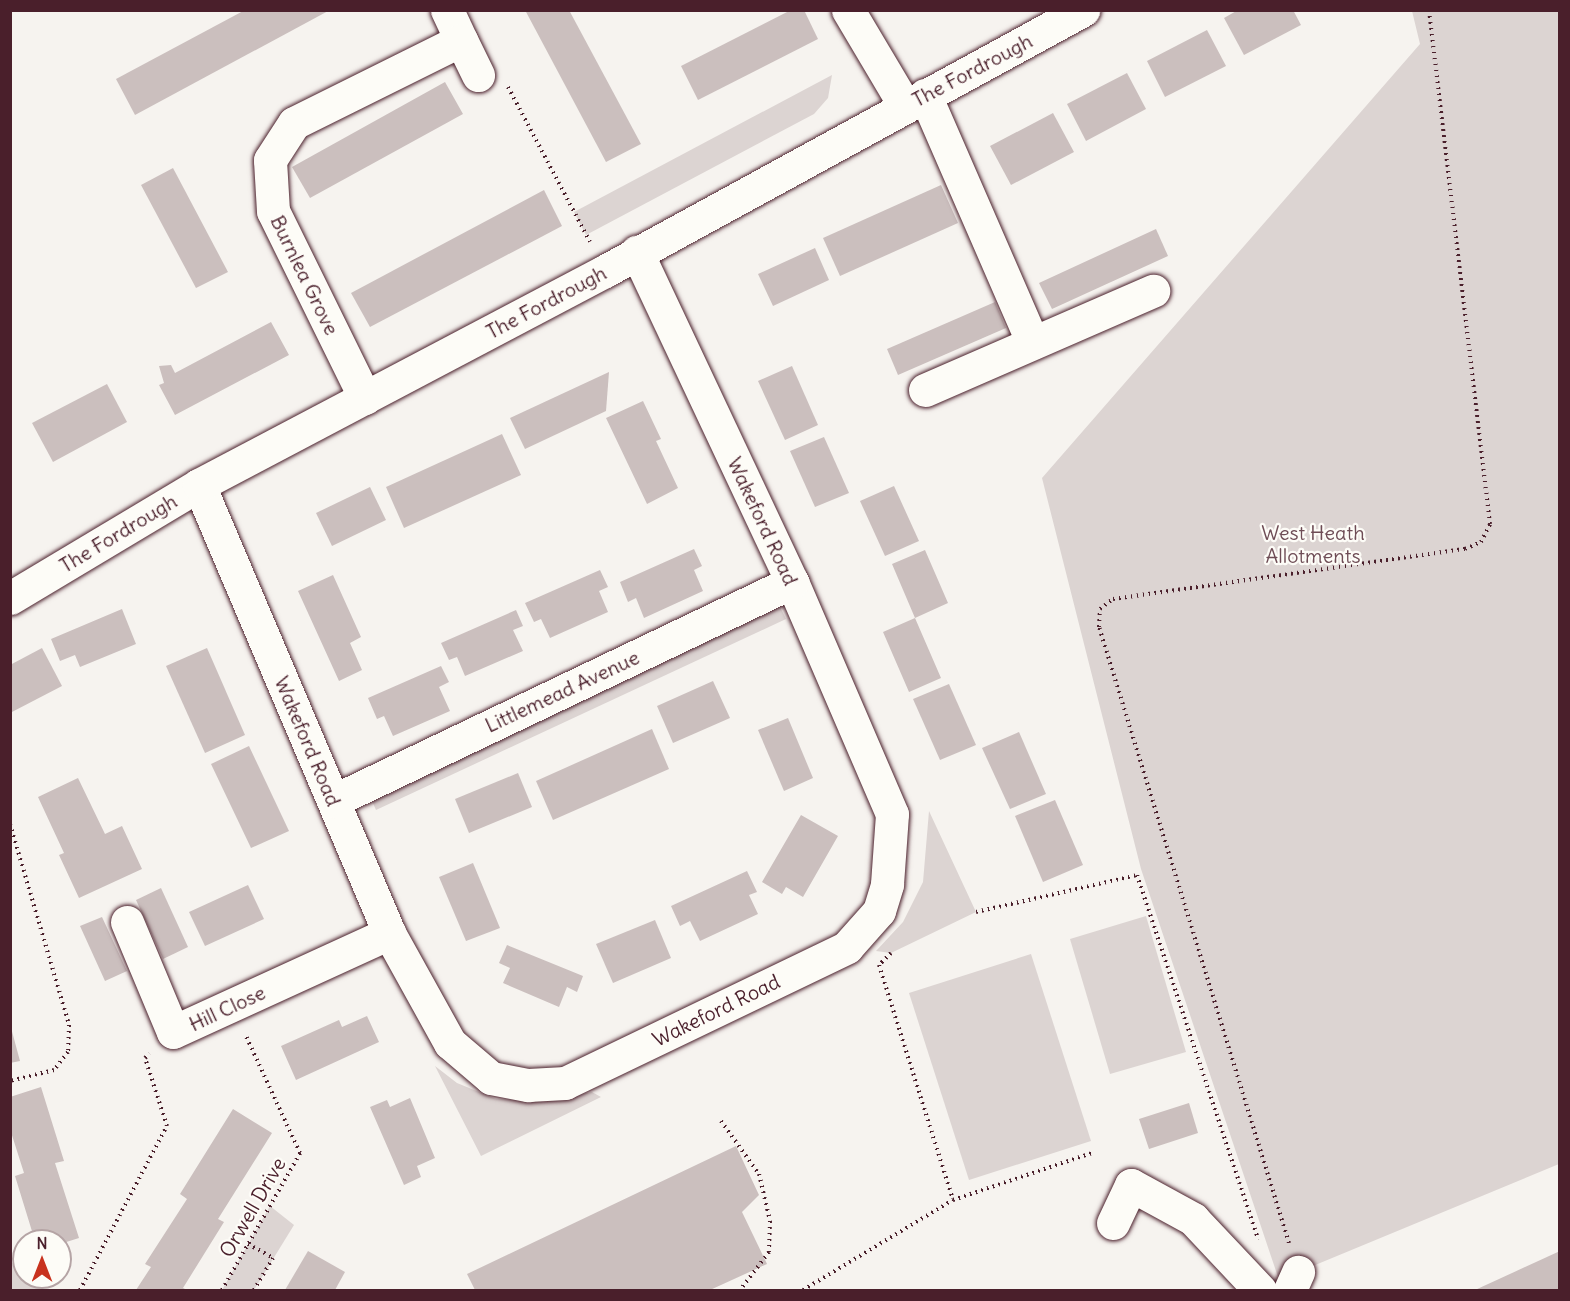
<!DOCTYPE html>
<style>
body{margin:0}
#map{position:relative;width:1570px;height:1301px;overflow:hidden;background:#f6f3ef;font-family:Delius,sans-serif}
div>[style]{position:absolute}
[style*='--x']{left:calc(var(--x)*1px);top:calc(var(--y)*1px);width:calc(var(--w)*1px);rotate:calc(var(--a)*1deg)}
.green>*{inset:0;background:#dcd4d2}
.building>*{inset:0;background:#cbbfbe}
.path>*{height:4px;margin-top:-2px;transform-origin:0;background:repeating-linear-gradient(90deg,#4a1f2b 0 1.5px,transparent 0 6px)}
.roads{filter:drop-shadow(0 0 2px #4a1f2b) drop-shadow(0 0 2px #4a1f2b)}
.minor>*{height:33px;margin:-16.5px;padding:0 16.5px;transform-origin:16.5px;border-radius:16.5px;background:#fdfcf7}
span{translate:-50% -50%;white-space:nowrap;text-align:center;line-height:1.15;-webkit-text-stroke:4.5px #fdfcf7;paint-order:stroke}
.street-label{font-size:20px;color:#4a1f2b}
.park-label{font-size:20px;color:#6e4c55}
.frame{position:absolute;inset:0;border:12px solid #4a1f2b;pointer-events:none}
.north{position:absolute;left:12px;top:1229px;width:60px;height:60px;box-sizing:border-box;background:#fdfcf7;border:2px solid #b5a4a5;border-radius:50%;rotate:0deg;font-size:16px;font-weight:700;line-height:24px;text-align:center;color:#4a1f2b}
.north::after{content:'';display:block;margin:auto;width:21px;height:27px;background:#c8321e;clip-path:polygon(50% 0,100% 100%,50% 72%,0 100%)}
</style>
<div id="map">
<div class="green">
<div style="clip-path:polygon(1412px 11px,1559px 11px,1559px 1164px,1279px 1280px,1141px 869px,1042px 478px,1420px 44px)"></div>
<div style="clip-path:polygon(832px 75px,828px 98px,814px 114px,586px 235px,574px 212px)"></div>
<div style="clip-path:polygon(774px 595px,786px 619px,376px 810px,367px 789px)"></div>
<div style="clip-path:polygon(929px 811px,976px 912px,891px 953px,876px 951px,903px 922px,923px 882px)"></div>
<div style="clip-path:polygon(1146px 916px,1186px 1052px,1110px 1074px,1070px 939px)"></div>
<div style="clip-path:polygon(1031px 954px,1091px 1141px,969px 1180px,909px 993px)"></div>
<div style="clip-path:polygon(435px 1066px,457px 1083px,496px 1099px,543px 1101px,592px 1092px,601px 1097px,481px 1156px)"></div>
<div style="clip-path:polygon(270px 1206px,294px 1225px,254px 1290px,222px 1290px)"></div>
<div style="clip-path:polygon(11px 1261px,24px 1277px,42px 1290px,11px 1290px)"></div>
</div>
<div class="building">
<div style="clip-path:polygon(245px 10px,330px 10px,135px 115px,116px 79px)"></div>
<div style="clip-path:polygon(525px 10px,569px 10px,641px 144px,606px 162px)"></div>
<div style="clip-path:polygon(791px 10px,804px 10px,818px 39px,698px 100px,681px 66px)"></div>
<div style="clip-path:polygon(1238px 10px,1293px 10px,1301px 25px,1244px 55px,1224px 18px)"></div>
<div style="clip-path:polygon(1207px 30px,1226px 66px,1165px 97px,1147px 61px)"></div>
<div style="clip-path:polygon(1127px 73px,1146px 109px,1086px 141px,1067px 104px)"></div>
<div style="clip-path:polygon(445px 82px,463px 114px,310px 198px,292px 167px)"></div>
<div style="clip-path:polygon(1053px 113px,1074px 152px,1011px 185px,990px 146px)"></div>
<div style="clip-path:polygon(173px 168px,228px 272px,196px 288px,141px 185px)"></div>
<div style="clip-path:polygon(941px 185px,958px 223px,840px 276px,823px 238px)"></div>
<div style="clip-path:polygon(544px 190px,562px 226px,370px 327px,351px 293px)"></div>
<div style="clip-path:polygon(1156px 229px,1168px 256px,1052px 309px,1039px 283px)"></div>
<div style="clip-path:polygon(815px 248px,829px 280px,773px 306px,758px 274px)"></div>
<div style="clip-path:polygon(995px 302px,1006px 328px,898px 375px,887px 349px)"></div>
<div style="clip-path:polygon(271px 322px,289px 355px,175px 415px,159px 385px,164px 383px,159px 366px,171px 365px,175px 373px)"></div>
<div style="clip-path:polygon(792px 366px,818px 425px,785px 440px,758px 381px)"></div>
<div style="clip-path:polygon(609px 372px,606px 411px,525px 449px,510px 418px)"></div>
<div style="clip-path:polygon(107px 384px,127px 422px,53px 462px,32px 423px)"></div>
<div style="clip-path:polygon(643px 401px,661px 439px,656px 441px,678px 488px,647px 504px,606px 418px)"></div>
<div style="clip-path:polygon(502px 434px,521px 475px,404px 528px,386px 487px)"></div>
<div style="clip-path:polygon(824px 437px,849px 493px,815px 507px,790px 451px)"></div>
<div style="clip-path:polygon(894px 486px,919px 541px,885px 556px,860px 501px)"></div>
<div style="clip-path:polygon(370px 487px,386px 520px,332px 546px,316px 513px)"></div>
<div style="clip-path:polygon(694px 549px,702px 566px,694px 570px,703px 591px,644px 618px,636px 598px,628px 602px,620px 582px)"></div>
<div style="clip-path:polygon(925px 550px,948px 603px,915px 618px,941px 678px,909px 692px,883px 632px,915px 618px,892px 564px)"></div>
<div style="clip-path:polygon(600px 570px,608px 587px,599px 591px,608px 612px,550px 638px,541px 619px,534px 622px,525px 603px)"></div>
<div style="clip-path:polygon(333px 575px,361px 637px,350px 643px,362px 670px,339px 681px,298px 591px)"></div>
<div style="clip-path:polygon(122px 609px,136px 644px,80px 667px,75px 655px,60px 661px,51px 639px)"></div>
<div style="clip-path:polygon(516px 610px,523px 626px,513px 630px,523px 651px,465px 676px,457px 657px,449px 660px,441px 643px)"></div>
<div style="clip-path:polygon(42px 648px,62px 686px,10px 713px,10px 665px)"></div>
<div style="clip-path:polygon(207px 648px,245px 735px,205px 753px,166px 666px)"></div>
<div style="clip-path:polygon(441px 666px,449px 682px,439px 687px,450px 711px,393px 736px,384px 716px,377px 719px,368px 698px)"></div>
<div style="clip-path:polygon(713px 681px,730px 718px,673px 743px,657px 706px)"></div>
<div style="clip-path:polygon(949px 684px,976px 745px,940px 760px,913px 699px)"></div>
<div style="clip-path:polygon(788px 718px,813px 778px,784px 791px,758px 730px)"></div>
<div style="clip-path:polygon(652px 729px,669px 769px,553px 820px,536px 781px)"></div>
<div style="clip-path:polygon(1019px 732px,1046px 794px,1010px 809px,982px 748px)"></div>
<div style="clip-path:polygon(249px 746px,289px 831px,251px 848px,211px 764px)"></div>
<div style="clip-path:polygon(518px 773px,532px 807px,469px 833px,455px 799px)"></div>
<div style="clip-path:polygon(78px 778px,105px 834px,122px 826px,142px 869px,79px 898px,59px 855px,64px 853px,38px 797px)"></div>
<div style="clip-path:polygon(1055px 800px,1083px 865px,1043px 882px,1015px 816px)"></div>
<div style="clip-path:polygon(801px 815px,838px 836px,803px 897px,786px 887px,782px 894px,762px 882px)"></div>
<div style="clip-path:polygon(473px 863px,500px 928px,466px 941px,439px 877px)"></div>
<div style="clip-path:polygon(747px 871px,757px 892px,749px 895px,758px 914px,700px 941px,690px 921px,680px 926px,671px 906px)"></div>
<div style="clip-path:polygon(248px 885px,264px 919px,205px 946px,189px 912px)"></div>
<div style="clip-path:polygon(161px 888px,188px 947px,163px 959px,136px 900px)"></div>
<div style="clip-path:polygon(102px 917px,127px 971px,105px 981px,80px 926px)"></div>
<div style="clip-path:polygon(655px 920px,671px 958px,613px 983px,596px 944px)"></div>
<div style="clip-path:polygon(507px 945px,583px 976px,577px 992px,567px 987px,559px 1007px,503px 983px,510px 968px,499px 963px)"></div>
<div style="clip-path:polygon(367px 1016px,379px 1042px,296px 1080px,281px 1046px,339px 1020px,342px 1027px)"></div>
<div style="clip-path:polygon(10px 1024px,20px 1061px,10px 1063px)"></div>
<div style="clip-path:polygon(41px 1087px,64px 1161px,55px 1163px,79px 1238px,60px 1244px,35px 1241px,15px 1176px,24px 1173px,10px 1129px,10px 1097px)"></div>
<div style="clip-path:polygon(410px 1098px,435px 1158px,417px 1166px,421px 1177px,404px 1185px,370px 1107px,387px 1100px,390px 1107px)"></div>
<div style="clip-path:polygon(1189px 1103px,1198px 1133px,1149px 1149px,1139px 1119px)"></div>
<div style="clip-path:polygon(233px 1109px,272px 1133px,218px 1219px,224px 1222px,183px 1288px,187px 1290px,136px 1290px,151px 1267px,145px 1264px,187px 1199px,180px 1194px)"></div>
<div style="clip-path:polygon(736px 1146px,759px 1195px,742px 1212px,767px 1264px,710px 1290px,475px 1290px,467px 1274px)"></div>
<div style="clip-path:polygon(308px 1251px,345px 1272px,335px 1290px,285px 1290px)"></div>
<div style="clip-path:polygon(1560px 1251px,1560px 1290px,1475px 1290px)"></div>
</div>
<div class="path">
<div style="--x:508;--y:87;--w:175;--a:62.1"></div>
<div style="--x:10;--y:824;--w:209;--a:73.6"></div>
<div style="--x:69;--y:1025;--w:27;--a:92"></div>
<div style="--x:68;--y:1052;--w:23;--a:128"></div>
<div style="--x:54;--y:1070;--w:45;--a:166"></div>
<div style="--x:976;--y:912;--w:165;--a:-12.9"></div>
<div style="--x:1137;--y:875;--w:384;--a:71.6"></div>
<div style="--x:891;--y:953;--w:17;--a:135"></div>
<div style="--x:879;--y:965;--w:246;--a:72.5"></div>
<div style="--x:721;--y:1121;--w:65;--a:54.4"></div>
<div style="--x:759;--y:1174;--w:48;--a:76.8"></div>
<div style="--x:770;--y:1221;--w:31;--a:92"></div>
<div style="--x:769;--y:1252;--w:48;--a:127.3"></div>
<div style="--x:1289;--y:1243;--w:645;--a:-107.14"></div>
<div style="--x:1099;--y:627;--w:18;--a:-87"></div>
<div style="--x:1100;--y:609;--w:16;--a:-38"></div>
<div style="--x:1113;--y:599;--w:356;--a:-8.1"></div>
<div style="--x:1465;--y:549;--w:17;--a:-24"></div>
<div style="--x:1481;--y:542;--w:20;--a:-63"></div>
<div style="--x:1490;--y:524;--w:518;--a:-96.77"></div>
<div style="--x:248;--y:1244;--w:29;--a:29"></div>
<div style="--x:273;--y:1258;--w:37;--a:121"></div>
<div style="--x:10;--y:1261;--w:18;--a:41"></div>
<div style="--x:29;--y:1277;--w:18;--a:45"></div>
<div style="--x:80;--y:1290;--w:186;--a:-62.1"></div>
<div style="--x:167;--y:1126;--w:71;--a:-107.9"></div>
<div style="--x:145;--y:1058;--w:6;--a:-45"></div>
<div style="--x:222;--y:1290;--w:158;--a:-60.3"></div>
<div style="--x:300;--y:1153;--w:131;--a:-114.8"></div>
<div style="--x:803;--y:1290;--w:175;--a:-31"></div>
<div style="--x:953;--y:1200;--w:147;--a:-18.7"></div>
</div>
<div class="roads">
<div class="minor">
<div style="--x:447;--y:10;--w:33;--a:65"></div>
<div style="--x:848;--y:10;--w:112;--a:59.3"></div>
<div style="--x:925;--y:95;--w:270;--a:66.5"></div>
<div style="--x:925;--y:390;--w:249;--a:-23.5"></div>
<div style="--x:365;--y:398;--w:208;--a:-116.2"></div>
<div style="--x:273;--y:211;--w:51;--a:-93.4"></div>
<div style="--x:270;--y:160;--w:44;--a:-57"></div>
<div style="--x:294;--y:123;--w:186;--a:-26.4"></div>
<div style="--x:461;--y:40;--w:39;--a:64"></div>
<div style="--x:199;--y:485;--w:487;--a:67"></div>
<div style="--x:389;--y:933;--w:126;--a:61"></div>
<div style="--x:450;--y:1043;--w:54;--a:40.5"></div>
<div style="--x:491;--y:1078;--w:38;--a:11"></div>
<div style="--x:528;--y:1085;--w:37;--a:-3"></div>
<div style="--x:565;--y:1083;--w:313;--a:-25.7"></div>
<div style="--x:847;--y:947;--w:48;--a:-48.4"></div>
<div style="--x:879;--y:911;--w:28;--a:-73"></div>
<div style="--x:887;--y:884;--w:70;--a:-85.9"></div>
<div style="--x:892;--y:814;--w:253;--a:-113.3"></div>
<div style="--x:792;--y:582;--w:365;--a:-115.2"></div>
<div style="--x:10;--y:598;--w:220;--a:-30.9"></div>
<div style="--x:199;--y:485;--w:459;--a:-27.8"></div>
<div style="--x:605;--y:271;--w:545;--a:-28.64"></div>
<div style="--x:333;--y:801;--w:509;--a:-25.51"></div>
<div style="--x:127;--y:922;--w:119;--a:67.3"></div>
<div style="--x:173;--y:1032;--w:238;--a:-24.6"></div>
<div style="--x:1113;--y:1223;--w:42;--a:-64.7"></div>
<div style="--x:1131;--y:1185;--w:71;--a:28.7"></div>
<div style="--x:1193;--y:1219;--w:98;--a:46.7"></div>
<div style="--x:1290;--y:1290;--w:20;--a:-66"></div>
</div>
</div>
<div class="street-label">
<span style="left:972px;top:70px;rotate:-28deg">The Fordrough</span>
<span style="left:305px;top:275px;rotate:64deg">Burnlea Grove</span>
<span style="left:546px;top:302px;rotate:-28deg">The Fordrough</span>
<span style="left:763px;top:521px;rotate:65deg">Wakeford Road</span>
<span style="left:118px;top:533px;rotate:-31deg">The Fordrough</span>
<span style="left:562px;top:691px;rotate:-25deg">Littlemead Avenue</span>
<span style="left:308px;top:741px;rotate:67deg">Wakeford Road</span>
<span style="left:227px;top:1008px;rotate:-25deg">Hill Close</span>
<span style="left:716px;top:1010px;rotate:-26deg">Wakeford Road</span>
<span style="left:252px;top:1207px;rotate:-60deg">Orwell Drive</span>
</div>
<div class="park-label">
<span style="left:1313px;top:544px">West Heath<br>Allotments</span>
</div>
<div class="frame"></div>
<div class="north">N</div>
</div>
